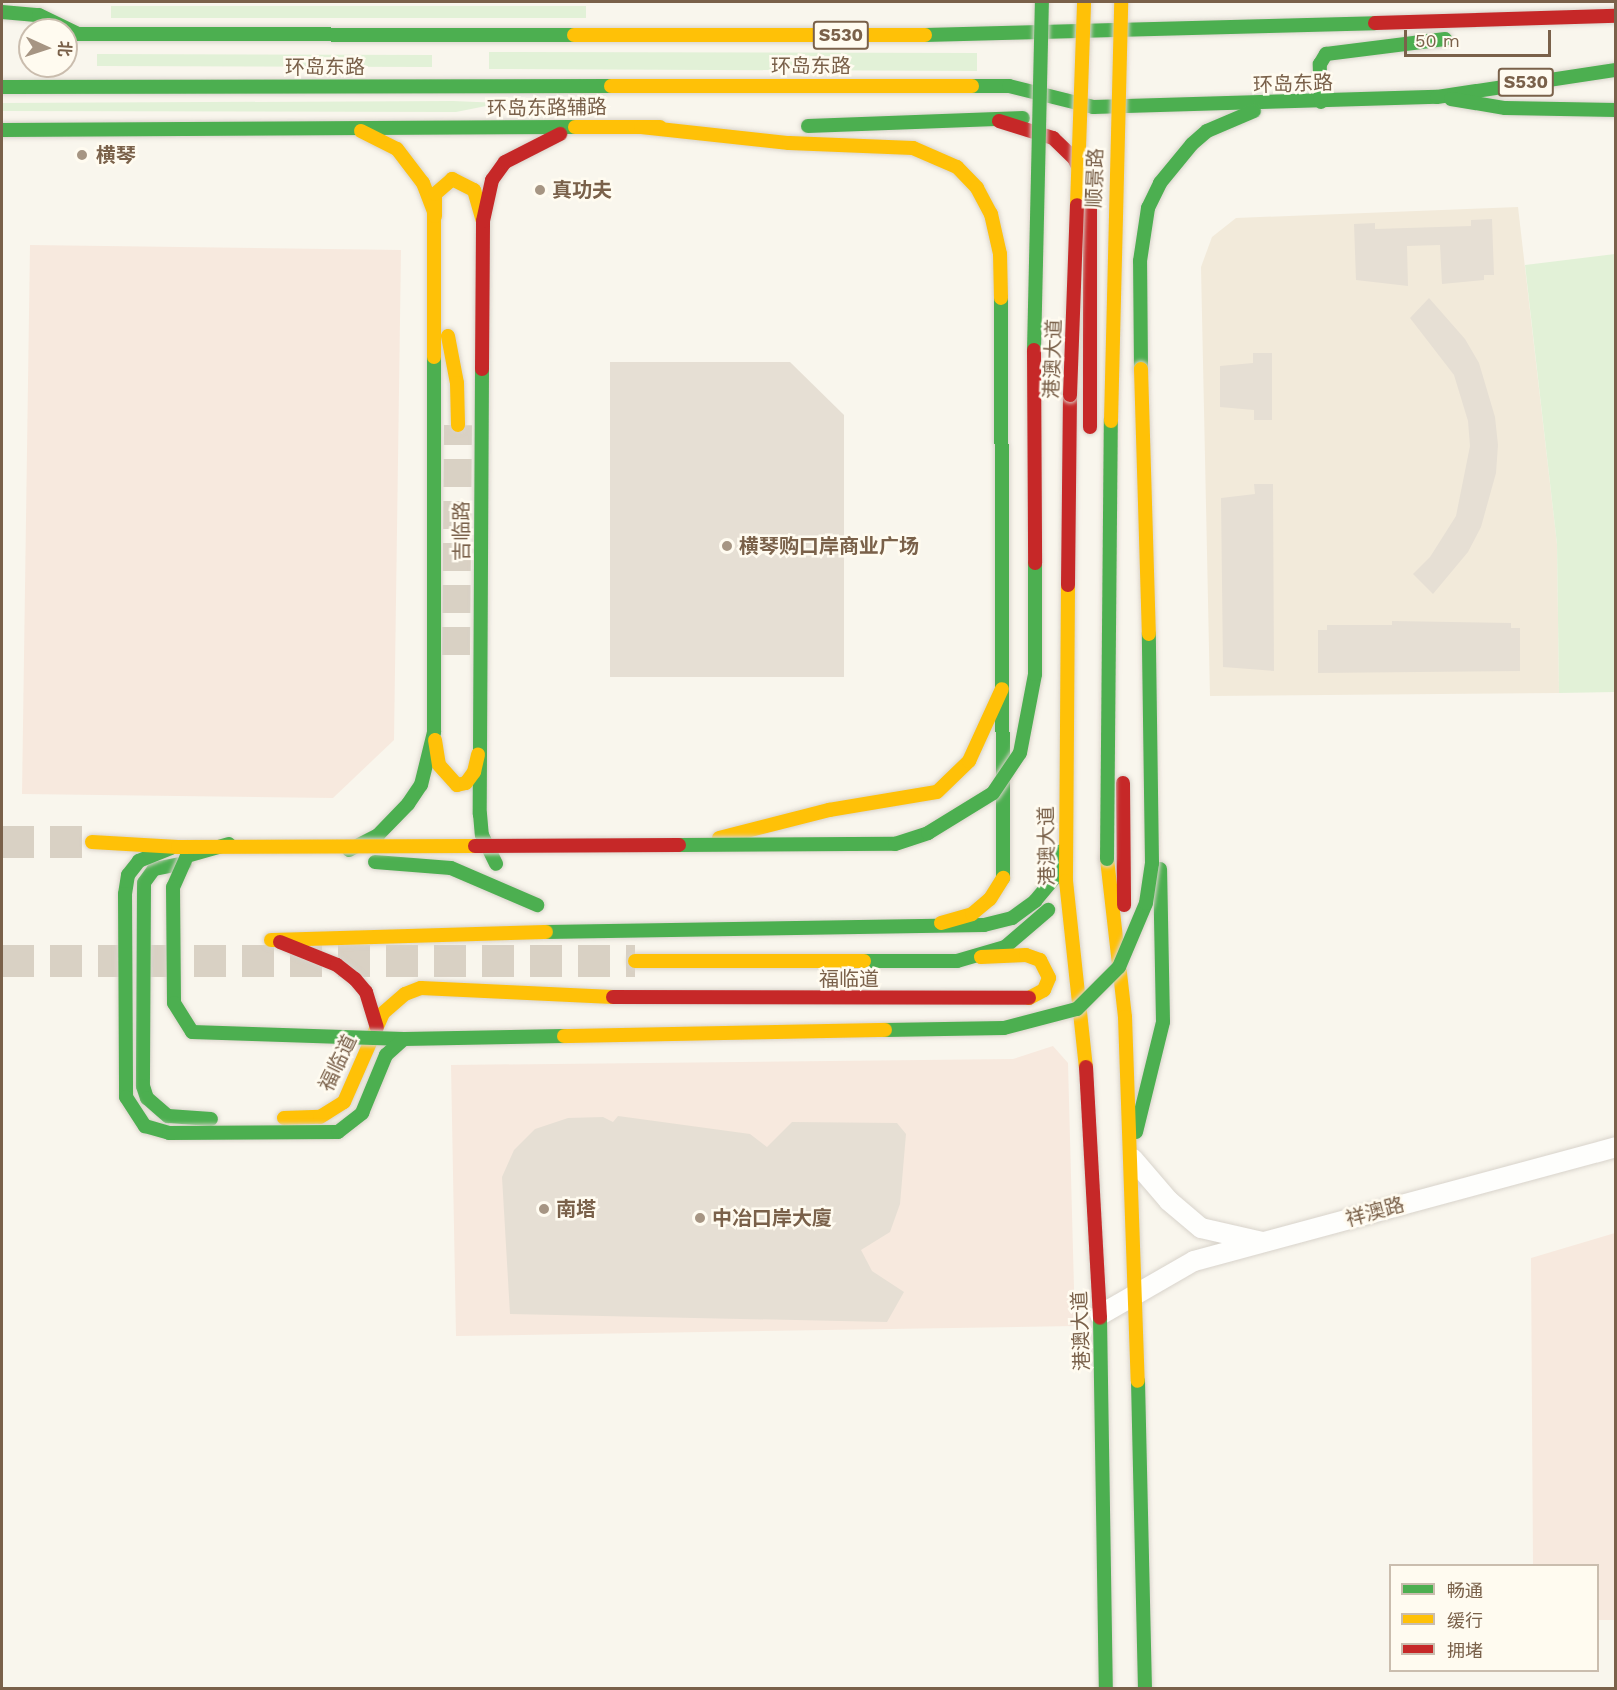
<!DOCTYPE html>
<meta charset="utf-8">
<style>
body{margin:0}
#map{position:relative;width:1617px;height:1690px;overflow:hidden;background:#f9f6ed;font-family:"Work Sans","Noto Sans SC",sans-serif}
div>[style]{position:absolute}
[style*='--x']{left:calc(var(--x)*1px);top:calc(var(--y)*1px);width:calc(var(--w)*1px);rotate:calc(var(--a)*1deg)}
.residential>*{inset:0;background:#f2eada}
.commercial>*{inset:0;background:#f7e9de}
.green>*{inset:0;background:#e2f1d7}
.building>*{inset:0;background:#e6dfd4}
.secondary-tunnel>*{height:28px;margin-top:-14px;transform-origin:0;background:repeating-linear-gradient(90deg,#d9d1c4 0 28px,transparent 0 42px)}
.primary-tunnel>*{height:32px;margin-top:-16px;transform-origin:0;background:repeating-linear-gradient(90deg,#d9d1c4 0 32px,transparent 0 48px)}
.roads{filter:drop-shadow(0 0 2px #d8d3cb) drop-shadow(0 0 2px #d8d3cb)}
.street>*{height:20px;margin:-10px;padding:0 10px;transform-origin:10px;border-radius:10px;background:#fefefc}
.fast>*{height:14px;margin:-7px;padding:0 7px;transform-origin:7px;border-radius:7px;background:#4caf50}
.slow>*{height:14px;margin:-7px;padding:0 7px;transform-origin:7px;border-radius:7px;background:#ffc107}
.jam>*{height:14px;margin:-7px;padding:0 7px;transform-origin:7px;border-radius:7px;background:#c62828}
.bridges{filter:drop-shadow(0 0 2px #dad3ca) drop-shadow(0 0 2px #dad3ca)}
.fast-bridge>*{height:14px;margin:-7px;padding:0 7px;transform-origin:7px;border-radius:7px;background:#4caf50}
.slow-bridge>*{height:14px;margin:-7px;padding:0 7px;transform-origin:7px;border-radius:7px;background:#ffc107}
.jam-bridge>*{height:14px;margin:-7px;padding:0 7px;transform-origin:7px;border-radius:7px;background:#c62828}
.dots>*{width:16px;height:16px;translate:-50% -50%;box-sizing:border-box;border:3px solid #fffbf0;border-radius:50%}
span{translate:-50% -50%;white-space:nowrap;text-align:center;line-height:1.15;-webkit-text-stroke:5px #fffbf0;paint-order:stroke}
.shield-label span{padding:2px 4px;background:#fffbf0;border:2px solid;border-radius:4px;-webkit-text-stroke-width:0}
.shield-label{font-size:18px;color:#7a614a;font-weight:700}
.street-label{font-size:20px;color:#7a614a}
.poi-label{font-size:20px;color:#7a614a;font-weight:700}
.left{translate:0 -50%;text-align:left}
.frame{position:absolute;inset:0;border:3px solid #7a614a;pointer-events:none}
.legend{position:absolute;left:1389px;top:1564px;width:210px;height:108px;box-sizing:border-box;background:#fffbf0;border:2px solid #cabdae;margin:0;padding:8px 10px;list-style:none;font-size:18px;color:#7a614a}
.legend li{display:flex;align-items:center;gap:12px;height:30px}
.legend b{width:30px;border:2px solid #cabdae}
.north{position:absolute;left:18px;top:18px;width:60px;height:60px;box-sizing:border-box;background:#fffbf0;border:2px solid #cabdae;border-radius:50%;rotate:93deg;font-size:16px;font-weight:700;line-height:24px;text-align:center;color:#7a614a}
.north::after{content:'';display:block;margin:auto;width:21px;height:27px;background:#a69583;clip-path:polygon(50% 0,100% 100%,50% 72%,0 100%)}
.scale{position:absolute;left:1404px;top:30px;width:147px;height:27px;box-sizing:border-box;border:3px solid #7a614a;border-top:0;padding-left:8px;font-size:18px;line-height:21px;white-space:nowrap;color:#7a614a;-webkit-text-stroke:4px #fffbf0;paint-order:stroke}
</style>
<div id="map">
<div class="residential">
<div style="clip-path:polygon(1518px 207px,1557px 544px,1559px 693px,1210px 696px,1201px 267px,1212px 237px,1236px 218px)"></div>
</div>
<div class="commercial">
<div style="clip-path:polygon(30px 245px,401px 250px,394px 740px,333px 798px,22px 794px)"></div>
<div style="clip-path:polygon(1053px 1046px,1068px 1063px,1075px 1326px,456px 1336px,451px 1065px,1013px 1059px)"></div>
<div style="clip-path:polygon(1615px 1233px,1616px 1620px,1598px 1620px,1598px 1566px,1533px 1565px,1531px 1258px)"></div>
</div>
<div class="green">
<div style="clip-path:polygon(111px 6px,586px 6px,586px 18px,111px 18px)"></div>
<div style="clip-path:polygon(489px 52px,977px 53px,977px 71px,489px 69px)"></div>
<div style="clip-path:polygon(97px 54px,432px 55px,432px 67px,97px 66px)"></div>
<div style="clip-path:polygon(453px 101px,501px 103px,456px 112px,2px 111px,2px 103px)"></div>
<div style="clip-path:polygon(1615px 254px,1615px 692px,1559px 693px,1557px 544px,1525px 265px)"></div>
</div>
<div class="building">
<div style="clip-path:polygon(1492px 219px,1494px 275px,1484px 275px,1484px 280px,1442px 284px,1440px 245px,1407px 246px,1408px 286px,1356px 280px,1354px 224px,1375px 223px,1375px 229px,1471px 226px,1471px 220px)"></div>
<div style="clip-path:polygon(1429px 298px,1465px 339px,1479px 363px,1495px 417px,1498px 445px,1496px 473px,1481px 527px,1468px 552px,1433px 594px,1413px 574px,1430px 557px,1456px 516px,1470px 446px,1468px 421px,1454px 375px,1410px 318px)"></div>
<div style="clip-path:polygon(1253px 353px,1272px 353px,1272px 420px,1254px 420px,1254px 410px,1220px 407px,1220px 366px,1253px 363px)"></div>
<div style="clip-path:polygon(610px 362px,790px 362px,844px 415px,844px 677px,610px 677px)"></div>
<div style="clip-path:polygon(1254px 484px,1273px 484px,1274px 671px,1223px 667px,1221px 498px,1255px 494px)"></div>
<div style="clip-path:polygon(1392px 621px,1511px 623px,1511px 628px,1520px 628px,1520px 671px,1318px 673px,1318px 630px,1327px 630px,1327px 625px,1392px 625px)"></div>
<div style="clip-path:polygon(618px 1116px,750px 1134px,767px 1147px,792px 1122px,897px 1123px,906px 1134px,900px 1204px,890px 1232px,861px 1250px,872px 1271px,904px 1292px,887px 1322px,510px 1314px,502px 1177px,514px 1150px,535px 1129px,568px 1118px,603px 1117px,613px 1122px)"></div>
</div>
<div class="secondary-tunnel">
<div style="--x:456;--y:655;--w:230;--a:-89.5"></div>
</div>
<div class="primary-tunnel">
<div style="--x:2;--y:842;--w:90;--a:0"></div>
<div style="--x:2;--y:961;--w:633;--a:0"></div>
</div>
<div class="roads">
<div class="street">
<div style="--x:1133;--y:1159;--w:55;--a:49.4"></div>
<div style="--x:1169;--y:1201;--w:42;--a:40.2"></div>
<div style="--x:1201;--y:1228;--w:63;--a:12.9"></div>
<div style="--x:1100;--y:1315;--w:108;--a:-29.9"></div>
<div style="--x:1194;--y:1261;--w:437;--a:-15.1"></div>
</div>
<div class="fast">
<div style="--x:2;--y:12;--w:37;--a:5"></div>
<div style="--x:39;--y:15;--w:43;--a:26"></div>
<div style="--x:66;--y:34;--w:508;--a:0.11"></div>
<div style="--x:925;--y:35;--w:450;--a:-1.5"></div>
<div style="--x:972;--y:86;--w:37;--a:0"></div>
<div style="--x:1009;--y:86;--w:87;--a:14"></div>
<div style="--x:1093;--y:107;--w:344;--a:-1.7"></div>
<div style="--x:1437;--y:97;--w:181;--a:-8.6"></div>
<div style="--x:2;--y:87;--w:609;--a:-0.09"></div>
<div style="--x:1451;--y:99;--w:55;--a:9.5"></div>
<div style="--x:1505;--y:108;--w:111;--a:1"></div>
<div style="--x:1321;--y:102;--w:38;--a:-92"></div>
<div style="--x:1320;--y:64;--w:12;--a:-59"></div>
<div style="--x:1326;--y:54;--w:120;--a:-7.2"></div>
<div style="--x:808;--y:126;--w:215;--a:-2.1"></div>
<div style="--x:2;--y:130;--w:573;--a:-0.3"></div>
<div style="--x:1001;--y:298;--w:580;--a:89.8"></div>
<div style="--x:482;--y:369;--w:445;--a:90.3"></div>
<div style="--x:480;--y:814;--w:21;--a:85"></div>
<div style="--x:482;--y:835;--w:32;--a:64"></div>
<div style="--x:1141;--y:369;--w:108;--a:-90.5"></div>
<div style="--x:1140;--y:261;--w:54;--a:-81.4"></div>
<div style="--x:1148;--y:208;--w:28;--a:-64"></div>
<div style="--x:1160;--y:183;--w:50;--a:-50.6"></div>
<div style="--x:1192;--y:144;--w:20;--a:-41"></div>
<div style="--x:1207;--y:131;--w:51;--a:-23.1"></div>
<div style="--x:349;--y:850;--w:33;--a:-27"></div>
<div style="--x:378;--y:835;--w:43;--a:-45.9"></div>
<div style="--x:408;--y:804;--w:23;--a:-56"></div>
<div style="--x:421;--y:785;--w:55;--a:-76.2"></div>
<div style="--x:434;--y:732;--w:375;--a:-90"></div>
<div style="--x:375;--y:862;--w:76;--a:4.5"></div>
<div style="--x:451;--y:868;--w:94;--a:23.3"></div>
<div style="--x:185;--y:863;--w:32;--a:169"></div>
<div style="--x:154;--y:869;--w:17;--a:126"></div>
<div style="--x:144;--y:883;--w:203;--a:90.3"></div>
<div style="--x:143;--y:1086;--w:13;--a:72"></div>
<div style="--x:147;--y:1098;--w:28;--a:41"></div>
<div style="--x:168;--y:1116;--w:43;--a:4"></div>
<div style="--x:546;--y:932;--w:438;--a:-0.9"></div>
<div style="--x:984;--y:925;--w:29;--a:-14"></div>
<div style="--x:1012;--y:918;--w:29;--a:-36"></div>
<div style="--x:1035;--y:901;--w:31;--a:-50"></div>
<div style="--x:1055;--y:877;--w:27;--a:-75"></div>
<div style="--x:864;--y:961;--w:93;--a:0"></div>
<div style="--x:957;--y:961;--w:50;--a:-16.3"></div>
<div style="--x:1005;--y:947;--w:57;--a:-40.7"></div>
<div style="--x:1136;--y:1132;--w:113;--a:-76.2"></div>
<div style="--x:1163;--y:1022;--w:153;--a:-91.1"></div>
<div style="--x:1100;--y:1318;--w:370;--a:89.1"></div>
<div style="--x:1138;--y:1381;--w:307;--a:88.7"></div>
</div>
<div class="slow">
<div style="--x:574;--y:35;--w:351;--a:0"></div>
<div style="--x:611;--y:86;--w:361;--a:0"></div>
<div style="--x:575;--y:127;--w:85;--a:0"></div>
<div style="--x:641;--y:127;--w:149;--a:6.2"></div>
<div style="--x:789;--y:143;--w:124;--a:2.3"></div>
<div style="--x:913;--y:148;--w:48;--a:23.4"></div>
<div style="--x:957;--y:167;--w:29;--a:46"></div>
<div style="--x:977;--y:188;--w:30;--a:62"></div>
<div style="--x:991;--y:214;--w:41;--a:77.3"></div>
<div style="--x:1000;--y:254;--w:44;--a:88.7"></div>
<div style="--x:361;--y:131;--w:40;--a:26.6"></div>
<div style="--x:397;--y:149;--w:43;--a:52.6"></div>
<div style="--x:423;--y:183;--w:31;--a:69"></div>
<div style="--x:434;--y:212;--w:145;--a:90"></div>
<div style="--x:435;--y:216;--w:22;--a:-90"></div>
<div style="--x:435;--y:194;--w:23;--a:-41"></div>
<div style="--x:452;--y:179;--w:25;--a:27"></div>
<div style="--x:474;--y:190;--w:32;--a:74"></div>
<div style="--x:448;--y:336;--w:48;--a:79.2"></div>
<div style="--x:457;--y:383;--w:42;--a:88.6"></div>
<div style="--x:1068;--y:585;--w:296;--a:90.4"></div>
<div style="--x:1066;--y:881;--w:187;--a:83.9"></div>
<div style="--x:435;--y:740;--w:25;--a:81"></div>
<div style="--x:439;--y:765;--w:27;--a:48"></div>
<div style="--x:457;--y:785;--w:9;--a:-13"></div>
<div style="--x:466;--y:783;--w:14;--a:-54"></div>
<div style="--x:474;--y:772;--w:18;--a:-77"></div>
<div style="--x:719;--y:838;--w:114;--a:-14.3"></div>
<div style="--x:829;--y:810;--w:109;--a:-9.5"></div>
<div style="--x:937;--y:792;--w:45;--a:-44.1"></div>
<div style="--x:969;--y:761;--w:79;--a:-65.4"></div>
<div style="--x:1107;--y:859;--w:159;--a:83.5"></div>
<div style="--x:1125;--y:1017;--w:364;--a:88"></div>
<div style="--x:941;--y:923;--w:32;--a:-16"></div>
<div style="--x:972;--y:914;--w:23;--a:-40"></div>
<div style="--x:990;--y:899;--w:25;--a:-58"></div>
<div style="--x:271;--y:940;--w:275;--a:-1.7"></div>
<div style="--x:981;--y:957;--w:45;--a:-2.5"></div>
<div style="--x:1026;--y:955;--w:15;--a:20"></div>
<div style="--x:1040;--y:960;--w:20;--a:63"></div>
<div style="--x:1049;--y:978;--w:13;--a:113"></div>
<div style="--x:1044;--y:990;--w:17;--a:152"></div>
<div style="--x:635;--y:961;--w:229;--a:0"></div>
<div style="--x:284;--y:1118;--w:36;--a:-2"></div>
<div style="--x:320;--y:1117;--w:28;--a:-32"></div>
<div style="--x:344;--y:1102;--w:97;--a:-66.3"></div>
<div style="--x:383;--y:1013;--w:29;--a:-41"></div>
<div style="--x:405;--y:994;--w:17;--a:-21"></div>
<div style="--x:421;--y:988;--w:192;--a:2.7"></div>
</div>
<div class="jam">
<div style="--x:1375;--y:23;--w:241;--a:-1.7"></div>
<div style="--x:999;--y:121;--w:57;--a:17.5"></div>
<div style="--x:1053;--y:138;--w:29;--a:44"></div>
<div style="--x:1074;--y:158;--w:38;--a:65"></div>
<div style="--x:1090;--y:192;--w:235;--a:90"></div>
<div style="--x:482;--y:369;--w:148;--a:-89.6"></div>
<div style="--x:483;--y:221;--w:42;--a:-77.6"></div>
<div style="--x:492;--y:180;--w:22;--a:-54"></div>
<div style="--x:505;--y:162;--w:62;--a:-27"></div>
<div style="--x:1068;--y:585;--w:190;--a:-89.4"></div>
<div style="--x:1123;--y:783;--w:122;--a:89.5"></div>
<div style="--x:280;--y:942;--w:61;--a:22"></div>
<div style="--x:337;--y:965;--w:23;--a:38"></div>
<div style="--x:355;--y:979;--w:17;--a:50"></div>
<div style="--x:366;--y:992;--w:37;--a:73"></div>
<div style="--x:613;--y:997;--w:416;--a:0.1"></div>
<div style="--x:1086;--y:1067;--w:251;--a:86.8"></div>
</div>
</div>
<div class="bridges">
<div class="fast-bridge">
<div style="--x:1034;--y:350;--w:348;--a:-88.7"></div>
<div style="--x:229;--y:844;--w:44;--a:164.1"></div>
<div style="--x:187;--y:856;--w:34;--a:114"></div>
<div style="--x:173;--y:887;--w:116;--a:89.5"></div>
<div style="--x:174;--y:1003;--w:34;--a:58"></div>
<div style="--x:192;--y:1032;--w:212;--a:1.9"></div>
<div style="--x:404;--y:1039;--w:160;--a:-1.1"></div>
<div style="--x:679;--y:845;--w:216;--a:-0.3"></div>
<div style="--x:895;--y:844;--w:35;--a:-18"></div>
<div style="--x:928;--y:833;--w:76;--a:-31.6"></div>
<div style="--x:993;--y:793;--w:48;--a:-56"></div>
<div style="--x:1020;--y:753;--w:80;--a:-79.2"></div>
<div style="--x:1035;--y:674;--w:111;--a:-90"></div>
<div style="--x:171;--y:848;--w:35;--a:158"></div>
<div style="--x:139;--y:861;--w:18;--a:128"></div>
<div style="--x:128;--y:875;--w:19;--a:99"></div>
<div style="--x:125;--y:894;--w:203;--a:89.7"></div>
<div style="--x:126;--y:1097;--w:35;--a:57"></div>
<div style="--x:145;--y:1126;--w:25;--a:16"></div>
<div style="--x:169;--y:1133;--w:169;--a:-0.3"></div>
<div style="--x:338;--y:1132;--w:31;--a:-38"></div>
<div style="--x:362;--y:1113;--w:63;--a:-67.5"></div>
<div style="--x:386;--y:1055;--w:24;--a:-42"></div>
<div style="--x:1107;--y:859;--w:438;--a:-89.5"></div>
<div style="--x:885;--y:1030;--w:119;--a:-1"></div>
<div style="--x:1004;--y:1028;--w:75;--a:-14.6"></div>
<div style="--x:1077;--y:1009;--w:59;--a:-45"></div>
<div style="--x:1119;--y:967;--w:69;--a:-67.1"></div>
<div style="--x:1146;--y:903;--w:40;--a:-81.5"></div>
<div style="--x:1152;--y:863;--w:229;--a:-90.8"></div>
</div>
<div class="slow-bridge">
<div style="--x:1077;--y:205;--w:203;--a:-88"></div>
<div style="--x:1141;--y:369;--w:265;--a:88.3"></div>
<div style="--x:1111;--y:421;--w:419;--a:-88.6"></div>
<div style="--x:92;--y:842;--w:86;--a:3.3"></div>
<div style="--x:178;--y:847;--w:297;--a:-0.2"></div>
<div style="--x:564;--y:1036;--w:321;--a:-1.1"></div>
</div>
<div class="jam-bridge">
<div style="--x:1034;--y:350;--w:213;--a:89.7"></div>
<div style="--x:1070;--y:395;--w:190;--a:-87.9"></div>
<div style="--x:475;--y:846;--w:204;--a:-0.3"></div>
</div>
</div>
<div class="dots">
<div style="left:82px;top:155px;background:#a69583"></div>
<div style="left:540px;top:190px;background:#a69583"></div>
<div style="left:727px;top:546px;background:#a69583"></div>
<div style="left:544px;top:1209px;background:#a69583"></div>
<div style="left:700px;top:1218px;background:#a69583"></div>
</div>
<div class="shield-label">
<span style="left:841px;top:35px">S530</span>
<span style="left:1526px;top:82px">S530</span>
</div>
<div class="street-label">
<span style="left:811px;top:66px">环岛东路</span>
<span style="left:325px;top:67px">环岛东路</span>
<span style="left:1293px;top:84px;rotate:-2deg">环岛东路</span>
<span style="left:547px;top:108px;rotate:-1deg">环岛东路辅路</span>
<span style="left:1095px;top:178px;rotate:-88deg">顺景路</span>
<span style="left:1053px;top:359px;rotate:-88deg">港澳大道</span>
<span style="left:462px;top:531px;rotate:-90deg">吉临路</span>
<span style="left:1047px;top:846px;rotate:-91deg">港澳大道</span>
<span style="left:849px;top:979px">福临道</span>
<span style="left:338px;top:1063px;rotate:-64deg">福临道</span>
<span style="left:1375px;top:1212px;rotate:-15deg">祥澳路</span>
<span style="left:1081px;top:1331px;rotate:-92deg">港澳大道</span>
</div>
<div class="poi-label">
<span class="left" style="left:96px;top:155px">横琴</span>
<span class="left" style="left:552px;top:190px">真功夫</span>
<span class="left" style="left:739px;top:546px">横琴购口岸商业广场</span>
<span class="left" style="left:556px;top:1209px">南塔</span>
<span class="left" style="left:712px;top:1218px">中冶口岸大廈</span>
</div>
<div class="frame"></div>
<ul class="legend">
<li><b style="height:8px;background:#4caf50"></b>畅通</li>
<li><b style="height:8px;background:#ffc107"></b>缓行</li>
<li><b style="height:8px;background:#c62828"></b>拥堵</li>
</ul>
<div class="north">北</div>
<div class="scale">50 m</div>
</div>
